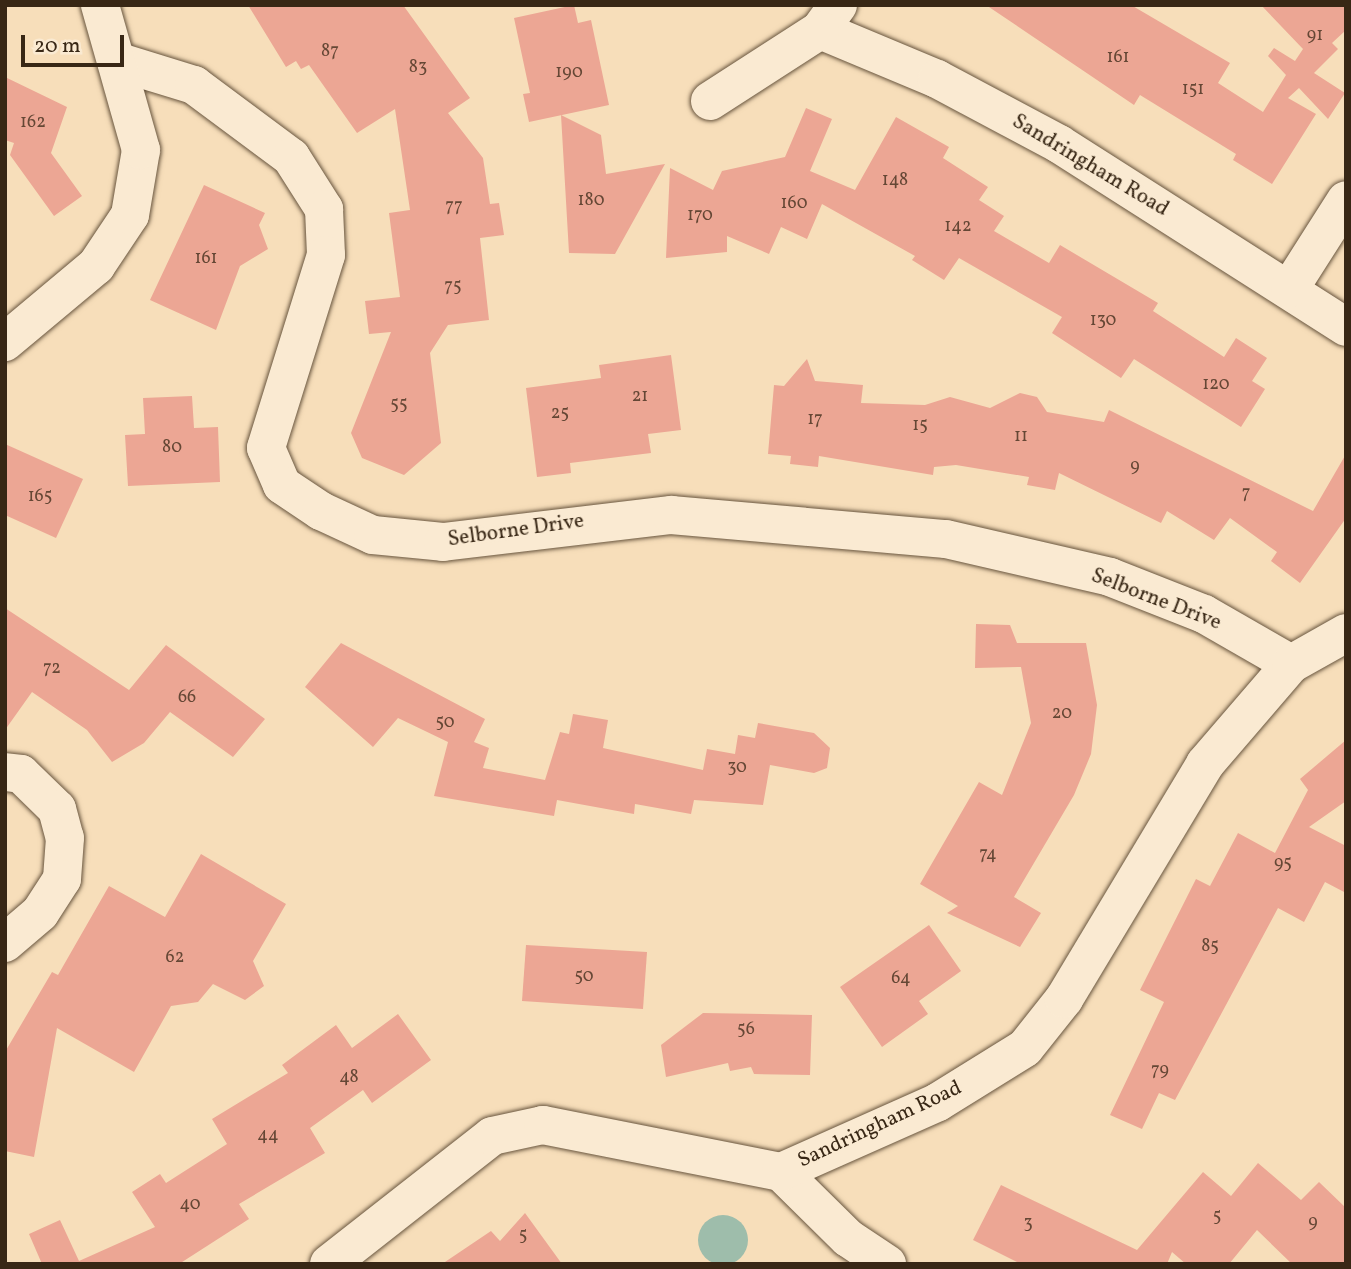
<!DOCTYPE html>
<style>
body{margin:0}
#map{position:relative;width:1351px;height:1269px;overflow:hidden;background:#f7deba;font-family:Vollkorn,serif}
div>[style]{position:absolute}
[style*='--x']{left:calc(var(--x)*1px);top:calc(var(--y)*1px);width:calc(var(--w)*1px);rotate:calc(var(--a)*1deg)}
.water>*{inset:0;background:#9ebdab}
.round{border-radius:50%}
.building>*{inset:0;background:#eca694}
.roads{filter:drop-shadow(0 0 2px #68553e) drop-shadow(0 0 2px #68553e)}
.minor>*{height:38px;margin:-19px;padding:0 19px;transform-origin:19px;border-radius:19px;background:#faead2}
span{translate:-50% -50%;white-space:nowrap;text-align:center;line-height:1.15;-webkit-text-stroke:5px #faead2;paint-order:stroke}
.number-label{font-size:18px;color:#654735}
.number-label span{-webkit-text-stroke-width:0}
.street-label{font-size:21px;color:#382715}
.frame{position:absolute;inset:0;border:7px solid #382715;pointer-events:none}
.scale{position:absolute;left:21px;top:35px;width:103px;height:32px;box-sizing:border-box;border:4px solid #382715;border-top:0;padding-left:9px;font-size:21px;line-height:24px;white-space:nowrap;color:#382715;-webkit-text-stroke:5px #faead2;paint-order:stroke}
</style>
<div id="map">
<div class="water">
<div class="round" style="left:698px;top:1215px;width:50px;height:50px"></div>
</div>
<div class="building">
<div style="clip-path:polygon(248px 5px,403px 5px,470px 98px,448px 113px,483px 158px,490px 204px,499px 203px,504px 235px,480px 238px,489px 320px,448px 325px,430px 353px,441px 443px,404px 475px,362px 458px,351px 433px,391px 332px,369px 334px,365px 301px,400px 297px,389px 213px,410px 210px,395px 109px,357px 133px,309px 65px,301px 69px,296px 61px,286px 67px)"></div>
<div style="clip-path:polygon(574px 5px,578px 23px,591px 20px,609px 105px,529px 122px,523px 94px,530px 93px,514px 18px)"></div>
<div style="clip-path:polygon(986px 5px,1131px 5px,1230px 63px,1218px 83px,1263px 112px,1286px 75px,1268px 56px,1274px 48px,1295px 61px,1303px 49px,1261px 5px,1346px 5px,1346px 30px,1332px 43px,1338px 49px,1314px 73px,1345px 93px,1328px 119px,1299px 88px,1288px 98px,1316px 114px,1272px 184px,1233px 160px,1236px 154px,1140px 95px,1134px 105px)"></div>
<div style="clip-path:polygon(5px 77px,67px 107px,51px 153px,82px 196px,54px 216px,10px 155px,14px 143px,5px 140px)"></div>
<div style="clip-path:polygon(806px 108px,832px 119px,810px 171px,855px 190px,896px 117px,949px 147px,943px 158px,988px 187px,979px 200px,1004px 216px,994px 231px,1049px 263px,1060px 245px,1158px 303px,1153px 311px,1224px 357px,1236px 338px,1267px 358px,1252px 381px,1265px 389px,1241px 427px,1134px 359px,1121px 378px,1052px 333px,1062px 317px,959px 258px,944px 280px,912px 260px,915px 256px,822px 204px,807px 239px,781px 227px,769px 254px,727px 236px,727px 252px,666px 258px,670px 168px,713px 190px,722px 171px,785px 157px)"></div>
<div style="clip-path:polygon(561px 115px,601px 135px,606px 174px,665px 164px,615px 254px,569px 253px)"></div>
<div style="clip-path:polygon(204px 185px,265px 213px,259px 225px,268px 249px,240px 266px,216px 330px,150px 300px)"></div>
<div style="clip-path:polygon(671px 355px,681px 430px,648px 434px,651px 453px,570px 463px,571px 473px,537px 477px,526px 388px,601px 378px,599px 365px)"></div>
<div style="clip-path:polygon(807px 359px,815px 381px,863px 385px,861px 403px,925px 405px,950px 397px,990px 408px,1020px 393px,1037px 397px,1047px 412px,1104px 422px,1109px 410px,1313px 511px,1346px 454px,1346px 518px,1300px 583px,1271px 561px,1277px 552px,1230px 518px,1214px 540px,1167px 511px,1161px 523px,1059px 473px,1055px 490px,1027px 485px,1029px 477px,956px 465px,934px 467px,933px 475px,819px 456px,818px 467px,790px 464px,791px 456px,768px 454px,774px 385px,784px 386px)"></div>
<div style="clip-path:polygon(192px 396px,194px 428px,218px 427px,220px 482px,128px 486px,125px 435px,145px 434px,143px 398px)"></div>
<div style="clip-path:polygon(5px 444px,83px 479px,56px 538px,5px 515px)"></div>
<div style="clip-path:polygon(5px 608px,129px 690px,166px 645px,265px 719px,233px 757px,170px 712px,144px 743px,112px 762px,87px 730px,32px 692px,5px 730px)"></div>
<div style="clip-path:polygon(976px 624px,1010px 625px,1017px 643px,1086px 643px,1097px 705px,1091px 754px,1074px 795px,1014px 897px,1041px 913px,1020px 947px,947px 913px,958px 906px,920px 884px,979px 782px,1002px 795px,1031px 723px,1021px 667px,975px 668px)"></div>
<div style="clip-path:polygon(341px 643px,485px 719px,474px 742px,489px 748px,483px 768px,545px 780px,560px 732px,569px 734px,573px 714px,608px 720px,603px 748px,703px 770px,707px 749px,735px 754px,738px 735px,755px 738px,758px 723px,814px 733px,830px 748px,827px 768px,814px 773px,770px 765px,763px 805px,694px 800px,691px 814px,635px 804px,634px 814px,557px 800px,554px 816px,434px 796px,448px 742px,398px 718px,373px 747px,305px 687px)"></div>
<div style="clip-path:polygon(1346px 740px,1346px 801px,1309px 827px,1346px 846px,1346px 893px,1325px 882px,1304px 922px,1278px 908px,1175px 1100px,1159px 1093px,1142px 1129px,1110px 1115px,1164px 1002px,1140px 990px,1196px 879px,1210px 886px,1238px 833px,1275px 853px,1308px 790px,1300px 779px)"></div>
<div style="clip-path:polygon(201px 854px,286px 904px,253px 961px,264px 986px,245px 1000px,213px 984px,198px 1002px,171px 1006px,134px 1072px,57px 1028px,34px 1157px,5px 1151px,5px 1052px,52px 972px,58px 975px,109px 886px,165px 917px)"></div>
<div style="clip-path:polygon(929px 925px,961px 971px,919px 1001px,928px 1014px,882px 1047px,840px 987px)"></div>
<div style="clip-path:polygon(526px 945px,647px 952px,643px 1009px,522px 1001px)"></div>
<div style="clip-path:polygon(703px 1013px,812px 1015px,810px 1075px,754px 1074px,751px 1067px,730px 1071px,728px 1063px,666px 1077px,661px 1045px)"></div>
<div style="clip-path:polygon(398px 1014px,431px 1060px,372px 1103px,363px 1090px,310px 1128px,325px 1153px,239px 1204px,249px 1219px,179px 1264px,42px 1264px,29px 1234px,60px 1220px,79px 1261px,155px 1227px,132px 1192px,160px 1174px,166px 1183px,227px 1144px,212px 1119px,288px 1073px,282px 1065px,336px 1025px,352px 1048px)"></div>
<div style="clip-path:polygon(1258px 1163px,1301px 1200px,1319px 1182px,1346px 1208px,1346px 1264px,1292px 1264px,1257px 1230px,1229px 1264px,1186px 1264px,1172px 1252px,1167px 1264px,1021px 1264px,973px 1240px,1001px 1185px,1137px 1250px,1203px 1172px,1231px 1196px)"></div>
<div style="clip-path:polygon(525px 1213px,562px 1264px,442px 1264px,491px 1231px,500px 1241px)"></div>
</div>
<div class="roads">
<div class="minor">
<div style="--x:838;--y:5;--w:31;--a:126"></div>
<div style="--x:820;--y:30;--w:127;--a:22.7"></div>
<div style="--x:937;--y:79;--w:138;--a:28"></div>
<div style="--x:1059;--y:144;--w:340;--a:32.5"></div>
<div style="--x:116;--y:61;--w:82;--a:17.1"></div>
<div style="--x:194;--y:85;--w:121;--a:36.6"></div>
<div style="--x:291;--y:157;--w:62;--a:57.6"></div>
<div style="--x:324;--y:209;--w:46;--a:87.5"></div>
<div style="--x:326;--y:255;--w:202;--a:107.3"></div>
<div style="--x:266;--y:448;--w:40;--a:66.6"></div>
<div style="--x:282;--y:485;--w:47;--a:33.7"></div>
<div style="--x:321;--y:511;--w:57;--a:24.8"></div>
<div style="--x:373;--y:535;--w:70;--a:5.7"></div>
<div style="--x:443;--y:542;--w:230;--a:-6.8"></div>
<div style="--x:671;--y:515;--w:276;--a:5"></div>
<div style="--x:946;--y:539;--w:168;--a:13"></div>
<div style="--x:1110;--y:577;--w:101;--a:21.5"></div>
<div style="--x:1204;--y:614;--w:100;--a:29.9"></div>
<div style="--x:710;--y:101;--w:131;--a:-32.8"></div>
<div style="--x:1290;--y:288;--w:104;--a:-57.5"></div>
<div style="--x:5;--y:342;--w:119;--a:-39.9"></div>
<div style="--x:96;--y:266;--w:61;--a:-56.3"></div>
<div style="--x:130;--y:215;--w:66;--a:-80.4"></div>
<div style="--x:141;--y:150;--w:151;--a:-105.8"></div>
<div style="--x:5;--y:772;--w:16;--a:7"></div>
<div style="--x:21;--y:774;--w:50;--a:44.2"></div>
<div style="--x:57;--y:809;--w:30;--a:75"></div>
<div style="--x:65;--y:838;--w:41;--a:94.2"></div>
<div style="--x:62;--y:879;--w:40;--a:122.9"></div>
<div style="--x:40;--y:913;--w:46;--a:139.4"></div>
<div style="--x:781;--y:1172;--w:94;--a:44.6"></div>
<div style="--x:848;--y:1238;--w:47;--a:33.7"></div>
<div style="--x:329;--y:1264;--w:207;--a:-38.1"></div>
<div style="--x:492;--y:1136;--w:52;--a:-12.2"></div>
<div style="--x:543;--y:1125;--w:243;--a:11.2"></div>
<div style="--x:781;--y:1172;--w:172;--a:-24"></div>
<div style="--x:938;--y:1102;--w:102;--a:-31.8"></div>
<div style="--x:1025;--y:1048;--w:63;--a:-51.5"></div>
<div style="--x:1064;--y:999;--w:274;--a:-59"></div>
<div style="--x:1205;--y:764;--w:132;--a:-49.3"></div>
<div style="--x:1291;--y:664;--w:63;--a:-29.4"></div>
</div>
</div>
<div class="number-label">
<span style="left:1315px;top:36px">91</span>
<span style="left:330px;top:52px">87</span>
<span style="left:1118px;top:58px">161</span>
<span style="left:418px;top:68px">83</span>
<span style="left:569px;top:73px">190</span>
<span style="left:1193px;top:90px">151</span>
<span style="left:33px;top:123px">162</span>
<span style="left:895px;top:181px">148</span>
<span style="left:591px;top:201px">180</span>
<span style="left:794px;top:204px">160</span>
<span style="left:454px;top:207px">77</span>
<span style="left:700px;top:216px">170</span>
<span style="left:958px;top:227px">142</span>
<span style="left:206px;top:259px">161</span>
<span style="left:453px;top:287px">75</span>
<span style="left:1103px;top:321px">130</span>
<span style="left:1216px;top:385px">120</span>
<span style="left:640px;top:397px">21</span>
<span style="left:399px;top:405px">55</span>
<span style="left:560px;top:414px">25</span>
<span style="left:815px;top:420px">17</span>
<span style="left:920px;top:426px">15</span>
<span style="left:1021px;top:437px">11</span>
<span style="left:172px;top:448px">80</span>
<span style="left:1135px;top:467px">9</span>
<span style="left:1246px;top:494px">7</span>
<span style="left:40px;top:497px">165</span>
<span style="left:52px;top:669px">72</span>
<span style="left:187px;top:698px">66</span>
<span style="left:1062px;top:714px">20</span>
<span style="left:445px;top:723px">50</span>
<span style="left:737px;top:768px">30</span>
<span style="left:988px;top:855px">74</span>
<span style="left:1283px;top:864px">95</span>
<span style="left:1210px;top:947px">85</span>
<span style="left:175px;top:958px">62</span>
<span style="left:584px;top:977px">50</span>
<span style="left:901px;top:979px">64</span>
<span style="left:746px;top:1030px">56</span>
<span style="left:1160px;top:1071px">79</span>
<span style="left:349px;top:1078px">48</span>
<span style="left:268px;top:1136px">44</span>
<span style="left:190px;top:1205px">40</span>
<span style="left:1217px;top:1217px">5</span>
<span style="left:1313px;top:1223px">9</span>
<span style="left:1028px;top:1224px">3</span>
<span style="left:523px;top:1236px">5</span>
</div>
<div class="street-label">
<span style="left:1090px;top:166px;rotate:31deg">Sandringham Road</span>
<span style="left:516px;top:531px;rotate:-8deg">Selborne Drive</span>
<span style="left:1156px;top:600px;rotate:21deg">Selborne Drive</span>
<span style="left:880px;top:1125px;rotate:-25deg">Sandringham Road</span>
</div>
<div class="frame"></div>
<div class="scale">20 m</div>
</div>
